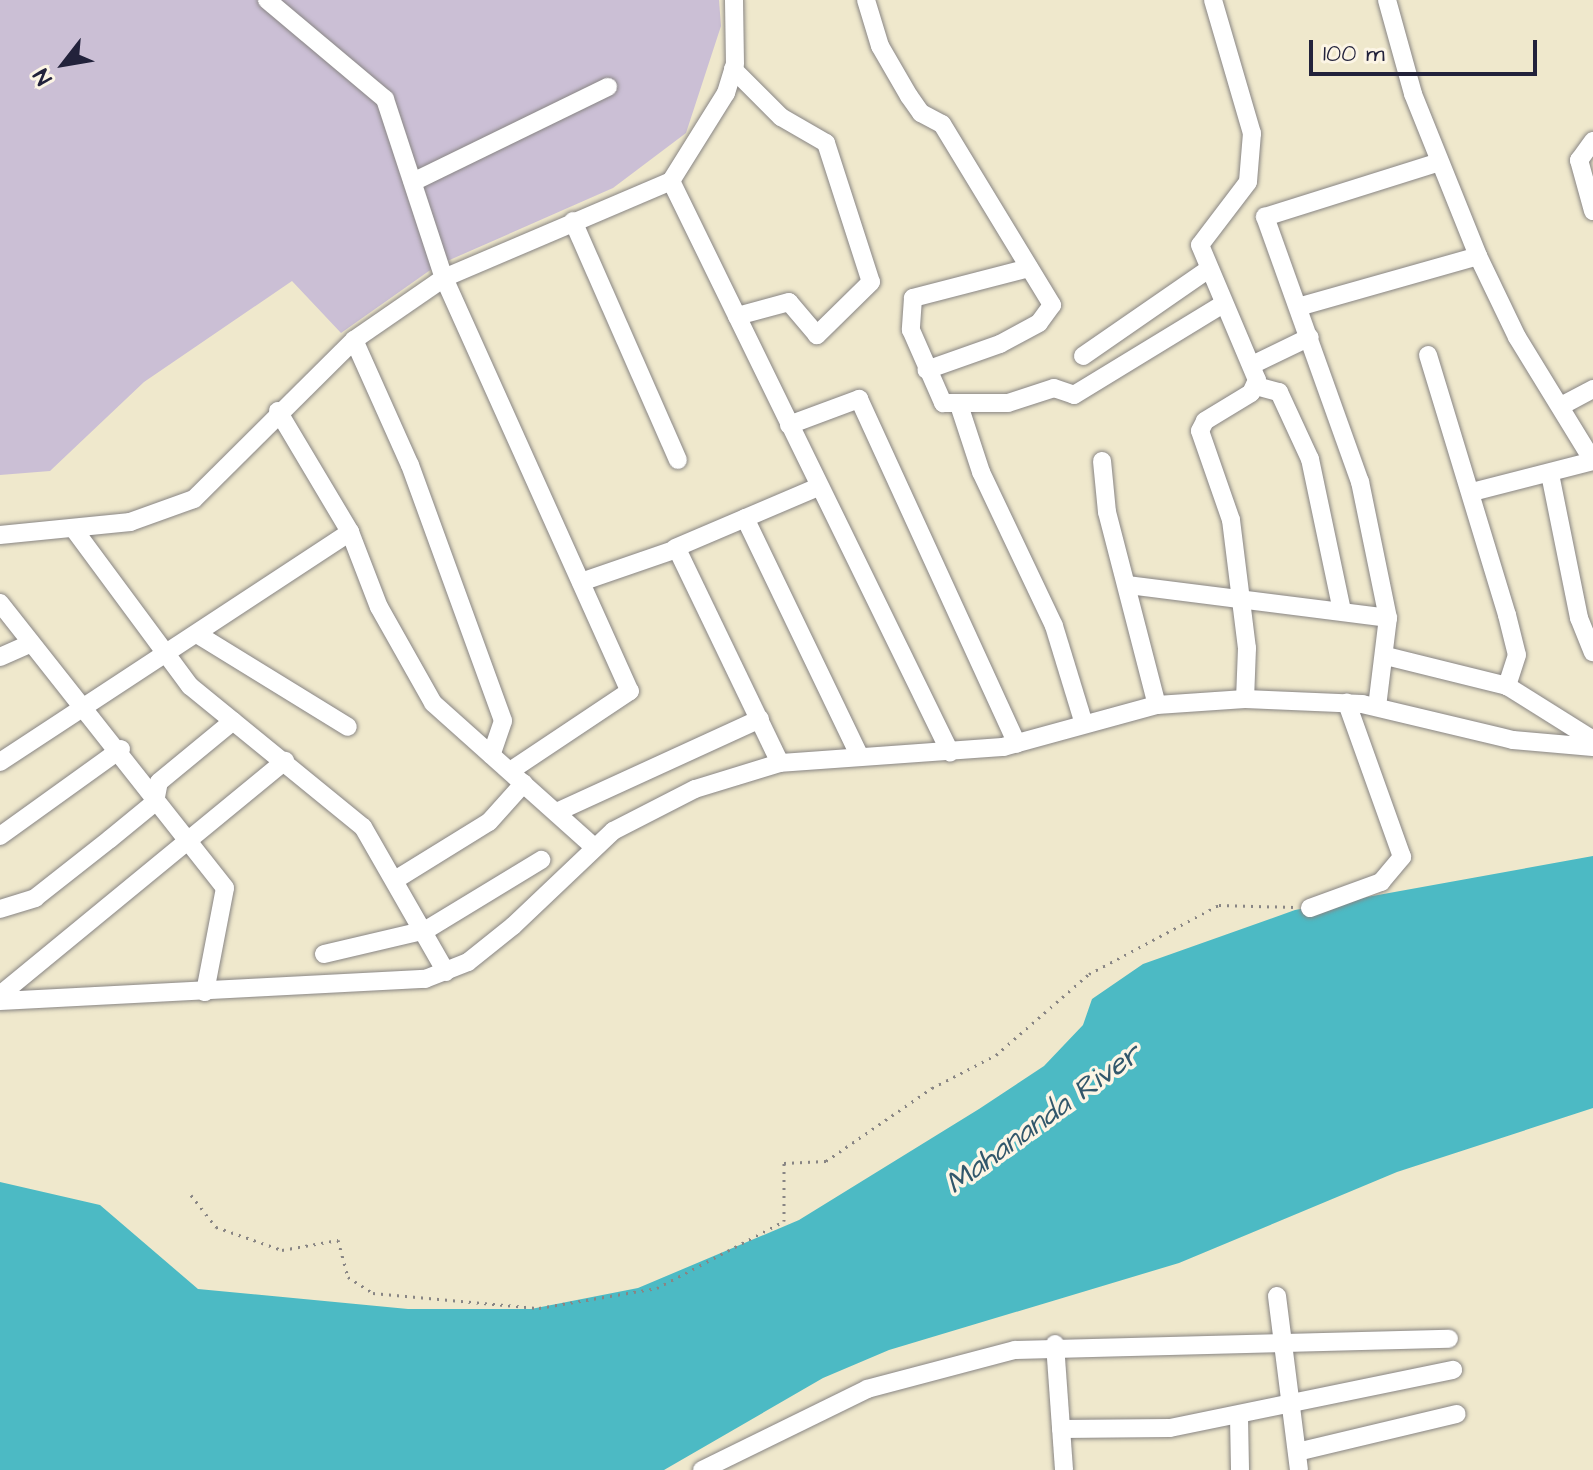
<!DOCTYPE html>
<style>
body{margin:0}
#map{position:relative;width:1593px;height:1470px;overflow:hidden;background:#efe8cc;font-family:"Architects Daughter",sans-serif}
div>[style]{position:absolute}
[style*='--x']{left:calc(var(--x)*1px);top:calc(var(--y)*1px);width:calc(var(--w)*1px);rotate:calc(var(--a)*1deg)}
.industrial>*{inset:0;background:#cbbfd5}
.water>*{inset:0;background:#4cbac4}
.path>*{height:3px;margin-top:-1.5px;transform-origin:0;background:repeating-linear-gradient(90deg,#888584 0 2px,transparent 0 8px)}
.roads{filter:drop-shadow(0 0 2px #888584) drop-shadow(0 0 2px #888584)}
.minor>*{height:18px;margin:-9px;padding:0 9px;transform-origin:9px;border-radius:9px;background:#fff}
span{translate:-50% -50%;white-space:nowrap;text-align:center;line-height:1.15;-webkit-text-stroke:7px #fcf5e5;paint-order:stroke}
.water-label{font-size:30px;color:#31576b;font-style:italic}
.north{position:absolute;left:24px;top:24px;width:80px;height:80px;-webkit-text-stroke:6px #fcf5e5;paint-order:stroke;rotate:239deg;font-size:22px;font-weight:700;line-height:32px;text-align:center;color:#22223b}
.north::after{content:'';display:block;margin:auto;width:28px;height:36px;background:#22223b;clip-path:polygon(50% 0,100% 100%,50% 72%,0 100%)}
.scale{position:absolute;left:1309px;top:40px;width:228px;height:36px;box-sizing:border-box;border:4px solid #22223b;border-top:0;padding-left:10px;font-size:24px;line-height:28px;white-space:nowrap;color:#22223b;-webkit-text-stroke:6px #fcf5e5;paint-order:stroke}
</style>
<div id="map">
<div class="industrial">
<div style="clip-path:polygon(0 0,719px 0,721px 26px,686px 133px,613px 188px,436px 266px,341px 333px,292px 281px,144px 382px,50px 471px,0 475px)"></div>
</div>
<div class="water">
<div style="clip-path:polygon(1593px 856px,1593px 1108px,1397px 1172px,1179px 1263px,889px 1350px,823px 1378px,664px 1470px,0 1470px,0 1182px,100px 1205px,198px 1289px,408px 1309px,531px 1309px,638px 1288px,799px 1220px,979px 1109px,1044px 1066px,1083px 1025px,1092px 999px,1143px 964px,1295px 910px)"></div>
</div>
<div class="path">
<div style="--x:191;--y:1195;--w:41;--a:52"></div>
<div style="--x:216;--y:1227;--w:70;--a:19.2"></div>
<div style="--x:282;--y:1250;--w:57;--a:-10.1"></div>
<div style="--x:338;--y:1240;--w:38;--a:75"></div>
<div style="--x:348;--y:1277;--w:30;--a:33"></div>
<div style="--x:373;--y:1293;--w:167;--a:5.2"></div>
<div style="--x:539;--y:1308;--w:120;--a:-9.6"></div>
<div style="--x:657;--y:1288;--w:144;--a:-27.8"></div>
<div style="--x:784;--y:1221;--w:58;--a:-90"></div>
<div style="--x:784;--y:1163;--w:42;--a:-2.7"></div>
<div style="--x:826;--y:1161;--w:129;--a:-34.6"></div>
<div style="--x:932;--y:1088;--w:72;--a:-27.3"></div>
<div style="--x:996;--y:1055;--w:123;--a:-41.1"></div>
<div style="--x:1089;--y:974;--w:147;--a:-28"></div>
<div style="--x:1219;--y:905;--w:76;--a:1.5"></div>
</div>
<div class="roads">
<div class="minor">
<div style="--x:267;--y:0;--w:154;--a:40"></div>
<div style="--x:385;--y:99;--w:188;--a:71.8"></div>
<div style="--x:444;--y:278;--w:453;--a:65.8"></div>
<div style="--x:630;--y:691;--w:144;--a:146.3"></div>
<div style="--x:866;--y:0;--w:48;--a:73.1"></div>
<div style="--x:880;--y:46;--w:58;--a:59.9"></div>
<div style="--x:909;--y:96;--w:21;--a:55"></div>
<div style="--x:921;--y:113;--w:24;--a:28"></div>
<div style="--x:942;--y:124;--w:212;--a:58.7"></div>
<div style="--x:1052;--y:305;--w:22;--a:126"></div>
<div style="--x:1039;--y:323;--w:44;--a:151.7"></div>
<div style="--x:1000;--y:344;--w:78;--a:160.6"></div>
<div style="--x:1213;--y:0;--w:139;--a:73.7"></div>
<div style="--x:1252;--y:133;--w:49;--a:94.7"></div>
<div style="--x:1248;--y:182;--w:79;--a:127.3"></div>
<div style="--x:1200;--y:245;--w:147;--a:67.1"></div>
<div style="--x:1257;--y:380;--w:14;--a:115"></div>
<div style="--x:1251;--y:393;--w:54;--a:148.7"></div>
<div style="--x:1205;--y:421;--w:11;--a:117"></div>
<div style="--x:1200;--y:431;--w:94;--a:70.8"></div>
<div style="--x:1231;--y:520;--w:129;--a:82.9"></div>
<div style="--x:1247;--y:648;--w:51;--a:92.2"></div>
<div style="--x:1387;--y:0;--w:98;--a:74.5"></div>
<div style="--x:1413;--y:94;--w:175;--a:68.1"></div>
<div style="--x:1478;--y:256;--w:90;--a:64.3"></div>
<div style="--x:1517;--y:337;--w:145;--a:58.5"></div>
<div style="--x:733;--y:69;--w:68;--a:45"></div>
<div style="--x:781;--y:117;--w:52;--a:30"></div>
<div style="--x:826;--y:143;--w:146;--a:72.1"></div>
<div style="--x:871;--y:282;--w:76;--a:135.5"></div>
<div style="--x:817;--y:335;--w:43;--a:-130.3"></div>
<div style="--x:789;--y:302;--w:54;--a:164.9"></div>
<div style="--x:1593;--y:141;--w:24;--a:126"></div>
<div style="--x:1579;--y:160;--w:53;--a:74.6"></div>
<div style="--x:671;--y:181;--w:636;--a:63.96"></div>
<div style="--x:413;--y:182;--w:217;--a:-26"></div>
<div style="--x:573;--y:221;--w:261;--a:66.3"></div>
<div style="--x:1029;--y:268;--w:120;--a:165.5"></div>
<div style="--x:913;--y:298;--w:32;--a:94"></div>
<div style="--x:911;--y:330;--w:80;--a:66.3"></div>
<div style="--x:943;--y:403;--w:65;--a:0"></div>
<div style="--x:1008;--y:403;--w:48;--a:-18.1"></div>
<div style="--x:1054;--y:388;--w:21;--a:19"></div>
<div style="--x:1074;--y:395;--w:175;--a:-31.4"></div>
<div style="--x:1298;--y:307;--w:187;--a:-15.8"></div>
<div style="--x:354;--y:340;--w:137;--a:65.9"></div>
<div style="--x:410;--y:465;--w:272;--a:70"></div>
<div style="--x:503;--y:721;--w:36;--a:109"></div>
<div style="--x:1428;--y:355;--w:272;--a:73.1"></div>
<div style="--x:1507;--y:615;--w:41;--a:76"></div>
<div style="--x:1517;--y:655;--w:33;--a:108"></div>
<div style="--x:1083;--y:356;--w:151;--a:-34.7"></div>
<div style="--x:1252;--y:365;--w:64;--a:-25.8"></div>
<div style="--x:1256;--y:386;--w:24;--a:15"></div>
<div style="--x:1279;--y:392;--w:74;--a:65.2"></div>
<div style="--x:1310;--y:459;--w:155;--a:78.1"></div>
<div style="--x:959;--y:405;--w:71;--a:71.8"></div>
<div style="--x:981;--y:472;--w:170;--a:64.6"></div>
<div style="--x:1054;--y:626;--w:102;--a:73"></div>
<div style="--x:1561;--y:406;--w:36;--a:-28"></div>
<div style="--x:278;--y:411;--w:141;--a:59.2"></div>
<div style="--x:350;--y:532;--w:80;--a:68.9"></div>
<div style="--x:379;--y:607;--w:110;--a:60.6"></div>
<div style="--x:433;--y:703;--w:213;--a:41.8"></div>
<div style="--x:789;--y:425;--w:75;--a:-20.4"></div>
<div style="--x:859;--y:399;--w:379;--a:65.4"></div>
<div style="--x:1102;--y:461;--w:51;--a:84.4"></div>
<div style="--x:1107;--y:512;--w:199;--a:75.5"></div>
<div style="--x:1550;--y:474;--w:147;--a:78.6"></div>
<div style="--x:1579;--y:618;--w:37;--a:68"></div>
<div style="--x:1476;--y:491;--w:121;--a:-14.4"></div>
<div style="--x:745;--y:518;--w:263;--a:64.3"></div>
<div style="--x:73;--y:528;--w:197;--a:53.5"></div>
<div style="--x:190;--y:686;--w:223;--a:39.2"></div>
<div style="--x:363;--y:827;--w:167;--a:60.2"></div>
<div style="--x:0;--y:535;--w:131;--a:-5.7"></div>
<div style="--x:130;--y:522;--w:68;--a:-19.8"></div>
<div style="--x:194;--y:499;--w:226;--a:-44.8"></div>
<div style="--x:354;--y:340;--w:109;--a:-34.6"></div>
<div style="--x:444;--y:278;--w:247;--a:-23.1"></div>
<div style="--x:671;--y:181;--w:104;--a:-58"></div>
<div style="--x:726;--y:93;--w:30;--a:-73"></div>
<div style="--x:735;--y:64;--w:64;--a:-90.9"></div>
<div style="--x:675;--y:548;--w:155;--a:-23.1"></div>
<div style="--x:581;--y:582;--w:102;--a:-19"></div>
<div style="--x:677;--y:549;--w:237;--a:64.3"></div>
<div style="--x:1128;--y:585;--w:262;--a:7.2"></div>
<div style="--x:0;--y:603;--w:363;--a:51.7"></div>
<div style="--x:225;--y:888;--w:106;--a:100.9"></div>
<div style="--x:197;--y:634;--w:177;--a:31.6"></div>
<div style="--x:1386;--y:656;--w:125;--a:13.9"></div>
<div style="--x:1507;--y:686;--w:102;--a:32.1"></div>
<div style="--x:0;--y:657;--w:34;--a:-24"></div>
<div style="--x:1377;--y:707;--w:90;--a:-83"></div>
<div style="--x:1388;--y:618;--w:139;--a:-101.6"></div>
<div style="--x:1360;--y:482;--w:282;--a:-109.7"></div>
<div style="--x:1265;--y:217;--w:182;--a:-17.5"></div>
<div style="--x:0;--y:762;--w:419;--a:-33.3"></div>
<div style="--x:559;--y:811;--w:221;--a:-24.6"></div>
<div style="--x:0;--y:836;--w:149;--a:-35.7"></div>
<div style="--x:395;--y:880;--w:110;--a:-31.7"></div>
<div style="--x:489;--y:822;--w:52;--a:-48.1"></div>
<div style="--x:1310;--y:908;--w:76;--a:-20.1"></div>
<div style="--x:1381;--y:882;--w:33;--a:-50"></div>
<div style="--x:1402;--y:857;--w:164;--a:-109.7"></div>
<div style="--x:0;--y:909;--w:37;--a:-17"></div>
<div style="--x:35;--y:898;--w:95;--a:-38.2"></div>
<div style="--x:110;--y:839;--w:58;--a:-39.4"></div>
<div style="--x:155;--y:802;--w:20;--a:-79"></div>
<div style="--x:159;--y:782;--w:96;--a:-39.5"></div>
<div style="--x:324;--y:954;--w:105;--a:-13.2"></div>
<div style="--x:426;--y:930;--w:135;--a:-31.3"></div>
<div style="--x:0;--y:995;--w:369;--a:-39.4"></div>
<div style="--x:0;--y:1001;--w:426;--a:-3"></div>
<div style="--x:425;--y:979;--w:46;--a:-21.6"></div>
<div style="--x:468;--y:962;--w:58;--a:-38.7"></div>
<div style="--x:513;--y:926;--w:138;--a:-43.5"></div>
<div style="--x:613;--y:831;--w:92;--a:-27.1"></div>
<div style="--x:695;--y:789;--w:89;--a:-17"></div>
<div style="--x:780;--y:763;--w:224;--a:-4.1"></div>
<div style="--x:1003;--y:747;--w:160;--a:-15.3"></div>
<div style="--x:1157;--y:705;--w:88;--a:-3.9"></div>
<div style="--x:1245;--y:699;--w:117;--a:2.4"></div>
<div style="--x:1362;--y:704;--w:155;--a:13.4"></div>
<div style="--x:1513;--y:740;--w:80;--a:5"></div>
<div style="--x:1277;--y:1296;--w:175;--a:82.8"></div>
<div style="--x:1055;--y:1344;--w:126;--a:85.9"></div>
<div style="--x:1239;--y:1417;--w:53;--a:88.9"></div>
<div style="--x:1061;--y:1429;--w:109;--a:-0.5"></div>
<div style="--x:1170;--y:1428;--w:289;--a:-11.6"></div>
<div style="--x:1297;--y:1452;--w:164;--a:-13.4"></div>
<div style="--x:702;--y:1470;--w:184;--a:-26.1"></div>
<div style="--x:867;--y:1389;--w:153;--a:-14.8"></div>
<div style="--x:1015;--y:1350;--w:434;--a:-1.5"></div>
</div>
</div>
<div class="water-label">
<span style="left:1043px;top:1119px;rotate:-36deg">Mahananda River</span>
</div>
<div class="north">N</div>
<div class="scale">100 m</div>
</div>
